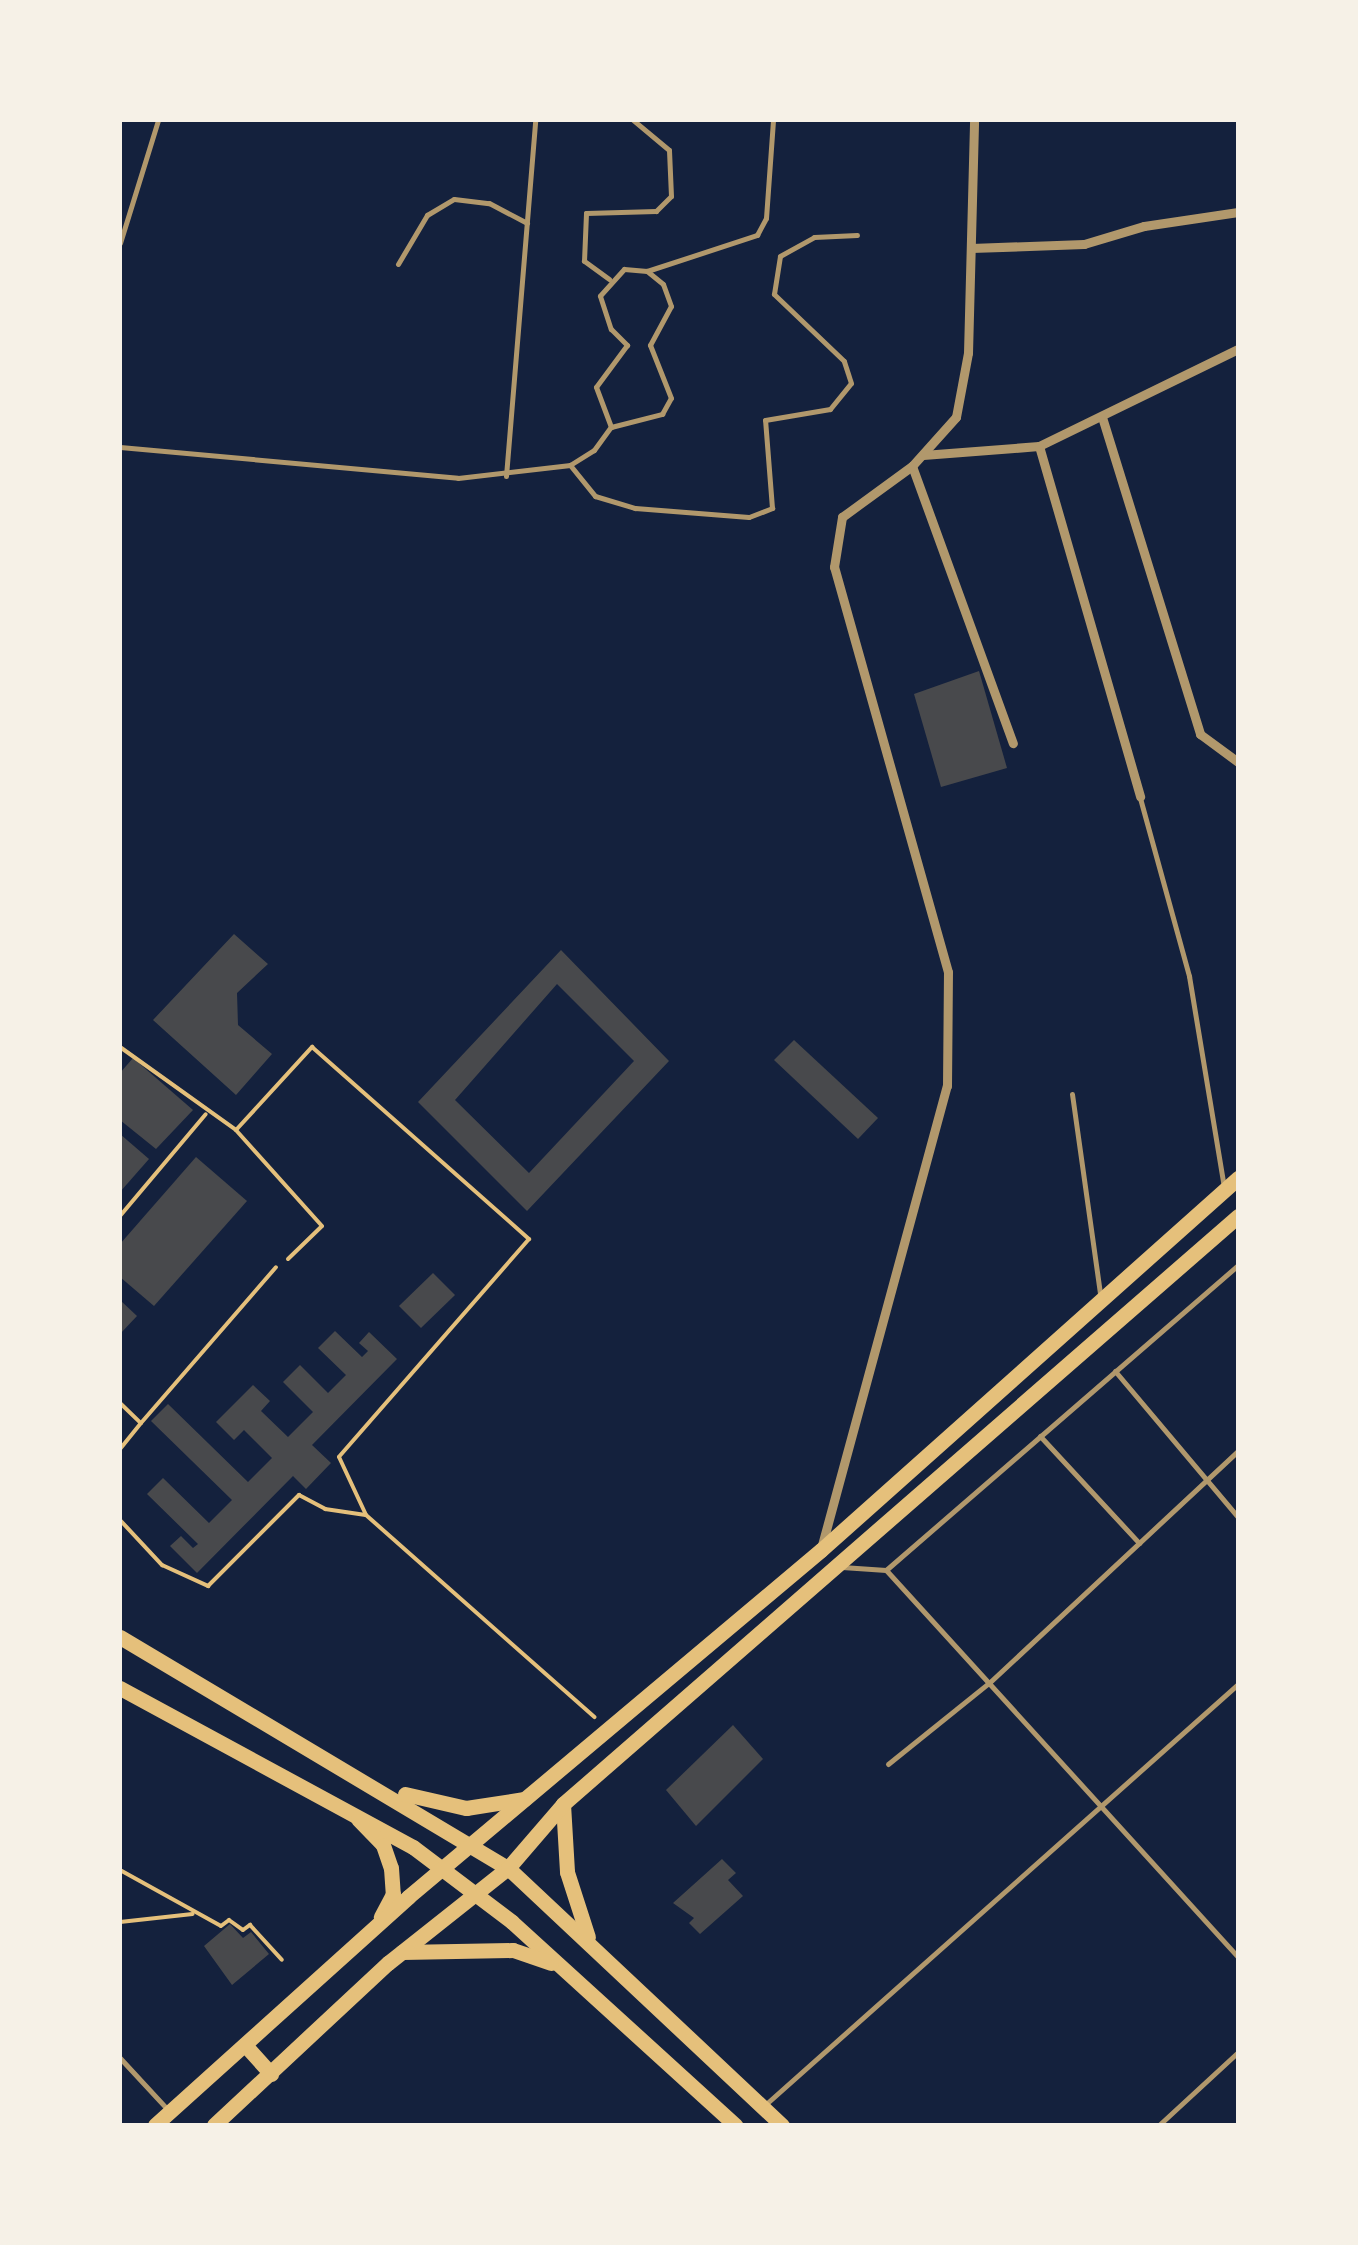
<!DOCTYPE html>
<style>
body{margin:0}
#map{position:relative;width:1358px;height:2245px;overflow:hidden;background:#14213d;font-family:"Alegreya Sans",sans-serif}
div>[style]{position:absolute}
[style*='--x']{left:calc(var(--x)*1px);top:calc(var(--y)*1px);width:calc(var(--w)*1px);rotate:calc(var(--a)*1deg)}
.building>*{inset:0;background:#48494c}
.path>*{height:4px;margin:-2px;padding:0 2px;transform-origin:2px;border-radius:2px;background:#e5c07b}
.service>*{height:5px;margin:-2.5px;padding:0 2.5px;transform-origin:2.5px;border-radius:2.5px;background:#b1986c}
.minor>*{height:9px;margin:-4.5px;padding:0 4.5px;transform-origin:4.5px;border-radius:4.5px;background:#b1986c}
.primary>*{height:15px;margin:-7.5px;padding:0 7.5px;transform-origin:7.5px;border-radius:7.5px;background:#e5c07b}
span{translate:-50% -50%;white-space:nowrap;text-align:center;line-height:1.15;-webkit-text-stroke:8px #f6f1e7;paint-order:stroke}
.frame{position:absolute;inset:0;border:122px solid #f6f1e7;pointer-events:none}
</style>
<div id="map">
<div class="building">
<div style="clip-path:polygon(979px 671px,1007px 768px,941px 787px,914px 694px)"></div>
<div style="clip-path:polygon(234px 934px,268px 964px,237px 993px,238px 1025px,272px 1054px,236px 1095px,153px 1020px)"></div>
<div style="clip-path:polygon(evenodd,561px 950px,669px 1061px,527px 1211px,418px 1102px,561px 950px,557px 984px,634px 1061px,529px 1173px,455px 1100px,557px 984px)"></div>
<div style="clip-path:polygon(794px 1040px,878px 1118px,858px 1139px,774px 1060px)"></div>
<div style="clip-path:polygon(133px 1058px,193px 1110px,156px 1149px,120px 1120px,120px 1073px)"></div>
<div style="clip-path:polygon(120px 1134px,149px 1159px,120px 1192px)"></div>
<div style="clip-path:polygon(196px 1157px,247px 1201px,154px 1306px,120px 1277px,120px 1244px)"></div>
<div style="clip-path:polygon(433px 1273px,455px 1295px,421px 1328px,399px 1306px)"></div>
<div style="clip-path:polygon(120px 1300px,137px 1316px,120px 1334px)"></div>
<div style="clip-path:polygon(335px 1331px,362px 1357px,368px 1351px,359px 1343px,369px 1332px,397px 1359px,312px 1445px,331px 1463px,306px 1489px,293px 1476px,197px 1573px,170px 1546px,181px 1536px,193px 1548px,198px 1544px,147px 1494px,163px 1478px,209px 1523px,232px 1500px,151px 1421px,168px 1404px,248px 1482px,272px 1458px,244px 1430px,234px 1440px,216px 1422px,253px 1385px,270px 1401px,261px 1411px,288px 1437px,313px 1412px,283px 1382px,300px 1365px,328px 1393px,346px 1375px,318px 1348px)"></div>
<div style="clip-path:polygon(733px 1725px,763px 1759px,696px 1826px,666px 1790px)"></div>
<div style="clip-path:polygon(722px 1859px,736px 1873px,728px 1880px,743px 1896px,700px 1934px,689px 1923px,694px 1918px,673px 1903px)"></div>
<div style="clip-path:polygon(230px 1924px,243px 1938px,251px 1932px,269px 1954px,232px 1985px,204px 1946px)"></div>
</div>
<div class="path">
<div style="--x:120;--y:1047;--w:143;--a:35.6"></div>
<div style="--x:120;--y:1216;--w:133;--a:-49.9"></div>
<div style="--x:288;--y:1259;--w:47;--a:-44.1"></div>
<div style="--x:322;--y:1226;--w:129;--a:-131.9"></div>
<div style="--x:236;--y:1130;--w:113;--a:-47.5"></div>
<div style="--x:312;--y:1047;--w:290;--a:41.5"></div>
<div style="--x:529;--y:1239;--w:289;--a:131.1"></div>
<div style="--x:339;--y:1457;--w:64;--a:65"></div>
<div style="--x:120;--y:1403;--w:29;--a:44"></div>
<div style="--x:141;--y:1423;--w:33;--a:129"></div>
<div style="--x:141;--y:1423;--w:206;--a:-49.1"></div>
<div style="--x:120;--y:1520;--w:62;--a:47"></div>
<div style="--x:162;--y:1565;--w:51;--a:24.5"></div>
<div style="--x:208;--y:1586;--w:129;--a:-45"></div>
<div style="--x:299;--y:1495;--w:30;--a:28"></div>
<div style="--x:325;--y:1509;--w:41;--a:8.3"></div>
<div style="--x:366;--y:1515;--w:305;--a:41.5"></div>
<div style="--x:120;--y:1870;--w:115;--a:29"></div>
<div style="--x:221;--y:1926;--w:10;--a:-37"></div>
<div style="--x:229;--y:1920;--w:17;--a:36"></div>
<div style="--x:243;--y:1930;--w:9;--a:-36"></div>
<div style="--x:250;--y:1925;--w:47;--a:47.6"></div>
<div style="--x:120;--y:1922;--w:73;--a:-6.3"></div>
</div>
<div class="service">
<div style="--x:120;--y:243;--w:129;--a:-72.8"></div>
<div style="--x:398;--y:264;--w:57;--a:-59.4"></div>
<div style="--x:427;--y:215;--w:31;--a:-31"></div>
<div style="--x:454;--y:199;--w:35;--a:7"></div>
<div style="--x:489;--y:203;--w:43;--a:27.8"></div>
<div style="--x:647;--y:271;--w:116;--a:-18.1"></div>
<div style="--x:757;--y:235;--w:19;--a:-62"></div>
<div style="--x:766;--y:218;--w:98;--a:-85.9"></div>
<div style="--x:609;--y:279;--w:31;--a:-144"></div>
<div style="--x:584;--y:261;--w:48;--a:-87.6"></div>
<div style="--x:586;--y:213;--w:70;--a:-1.6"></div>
<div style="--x:656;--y:211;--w:21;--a:-45"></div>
<div style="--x:671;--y:196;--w:46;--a:-92.5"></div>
<div style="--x:669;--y:150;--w:47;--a:-140.2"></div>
<div style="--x:120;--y:447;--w:339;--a:5.2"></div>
<div style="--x:458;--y:478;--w:113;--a:-6.6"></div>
<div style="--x:570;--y:465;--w:28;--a:-32"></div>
<div style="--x:594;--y:450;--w:29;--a:-54"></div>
<div style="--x:611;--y:427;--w:53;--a:-14.3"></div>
<div style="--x:662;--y:414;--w:18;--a:-61"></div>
<div style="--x:671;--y:398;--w:57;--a:-111.6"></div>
<div style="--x:650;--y:345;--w:44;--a:-61.7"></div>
<div style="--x:671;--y:306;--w:23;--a:-110"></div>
<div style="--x:663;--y:284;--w:21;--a:-141"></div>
<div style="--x:647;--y:271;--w:23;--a:-175"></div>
<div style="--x:624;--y:269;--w:36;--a:132"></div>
<div style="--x:600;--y:296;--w:35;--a:72"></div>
<div style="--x:611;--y:329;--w:23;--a:45"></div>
<div style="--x:627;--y:345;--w:52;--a:126.4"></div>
<div style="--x:596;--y:387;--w:43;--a:69.4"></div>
<div style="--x:570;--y:465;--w:40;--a:51"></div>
<div style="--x:595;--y:496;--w:42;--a:16.7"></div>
<div style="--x:635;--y:508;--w:114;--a:4.5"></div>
<div style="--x:749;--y:517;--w:25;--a:-21"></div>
<div style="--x:772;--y:508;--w:88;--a:-94.5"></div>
<div style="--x:765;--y:420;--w:66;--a:-9.6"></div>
<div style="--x:830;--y:409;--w:33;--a:-51"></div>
<div style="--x:851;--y:383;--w:23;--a:-108"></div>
<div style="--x:844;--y:361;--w:97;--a:-136.3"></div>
<div style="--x:774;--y:294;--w:38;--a:-81"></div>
<div style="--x:780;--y:256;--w:39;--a:-29"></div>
<div style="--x:814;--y:237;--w:43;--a:-2.7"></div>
<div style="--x:506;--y:476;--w:357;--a:-85.3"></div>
<div style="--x:1140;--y:798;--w:185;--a:74.6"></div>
<div style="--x:1189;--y:976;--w:215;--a:80.6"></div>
<div style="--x:1072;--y:1094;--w:202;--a:82"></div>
<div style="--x:1115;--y:1371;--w:191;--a:49.9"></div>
<div style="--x:1040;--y:1436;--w:146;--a:47.2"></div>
<div style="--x:842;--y:1567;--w:44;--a:3.9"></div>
<div style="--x:886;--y:1570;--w:523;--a:47.71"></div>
<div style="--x:886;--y:1570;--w:466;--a:-40.9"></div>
<div style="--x:888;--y:1764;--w:131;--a:-38.8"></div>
<div style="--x:990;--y:1682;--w:339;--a:-43"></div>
<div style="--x:120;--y:2058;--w:72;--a:47.2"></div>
<div style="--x:766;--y:2104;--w:632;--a:-41.66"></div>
<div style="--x:1159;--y:2125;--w:108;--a:-42.7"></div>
</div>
<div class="minor">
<div style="--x:971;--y:248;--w:113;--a:-2"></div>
<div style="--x:1084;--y:244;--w:63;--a:-16.7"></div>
<div style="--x:1144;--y:226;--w:95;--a:-8.5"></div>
<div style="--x:1102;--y:417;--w:332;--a:72.8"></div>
<div style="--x:1200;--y:734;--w:47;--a:36.4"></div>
<div style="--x:1039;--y:446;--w:365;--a:73.9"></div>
<div style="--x:923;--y:455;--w:116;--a:-4.4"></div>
<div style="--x:1039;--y:446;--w:221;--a:-26"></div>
<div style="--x:912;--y:466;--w:295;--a:70"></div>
<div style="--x:822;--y:1545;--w:476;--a:-74.8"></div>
<div style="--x:947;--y:1086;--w:114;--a:-89.5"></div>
<div style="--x:948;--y:972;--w:421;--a:-105.7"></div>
<div style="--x:834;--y:567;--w:51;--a:-80.9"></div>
<div style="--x:842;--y:517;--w:87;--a:-36.1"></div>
<div style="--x:912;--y:466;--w:66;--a:-48.1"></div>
<div style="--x:956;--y:417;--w:65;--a:-79.4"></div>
<div style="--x:968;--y:353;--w:233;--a:-88.5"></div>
</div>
<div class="primary">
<div style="--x:120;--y:1637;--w:452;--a:30.8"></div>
<div style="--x:508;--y:1868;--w:376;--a:43.2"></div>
<div style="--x:120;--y:1688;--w:333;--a:28.5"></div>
<div style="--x:413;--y:1847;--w:124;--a:37.1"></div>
<div style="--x:512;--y:1922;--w:302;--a:42.3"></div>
<div style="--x:405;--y:1794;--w:63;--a:12.9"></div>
<div style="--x:466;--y:1808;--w:59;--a:-8.8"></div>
<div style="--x:563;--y:1804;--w:68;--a:86.6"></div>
<div style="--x:567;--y:1872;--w:68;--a:72.1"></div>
<div style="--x:358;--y:1819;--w:36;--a:46"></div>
<div style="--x:383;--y:1845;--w:24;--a:71"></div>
<div style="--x:391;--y:1868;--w:26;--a:86"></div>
<div style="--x:393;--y:1894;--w:26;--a:118"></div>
<div style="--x:402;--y:1952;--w:111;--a:-1"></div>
<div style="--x:513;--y:1950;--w:40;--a:18.9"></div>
<div style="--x:245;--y:2045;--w:39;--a:48"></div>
<div style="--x:155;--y:2125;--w:341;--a:-42"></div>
<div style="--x:408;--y:1897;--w:539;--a:-40.04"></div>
<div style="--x:821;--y:1550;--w:559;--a:-41.74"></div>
<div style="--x:214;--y:2125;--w:238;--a:-43"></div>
<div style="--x:388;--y:1963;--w:153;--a:-38.4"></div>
<div style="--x:508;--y:1868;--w:84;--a:-49.3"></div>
<div style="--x:563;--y:1804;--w:895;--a:-41.06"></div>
</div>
<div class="frame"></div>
</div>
